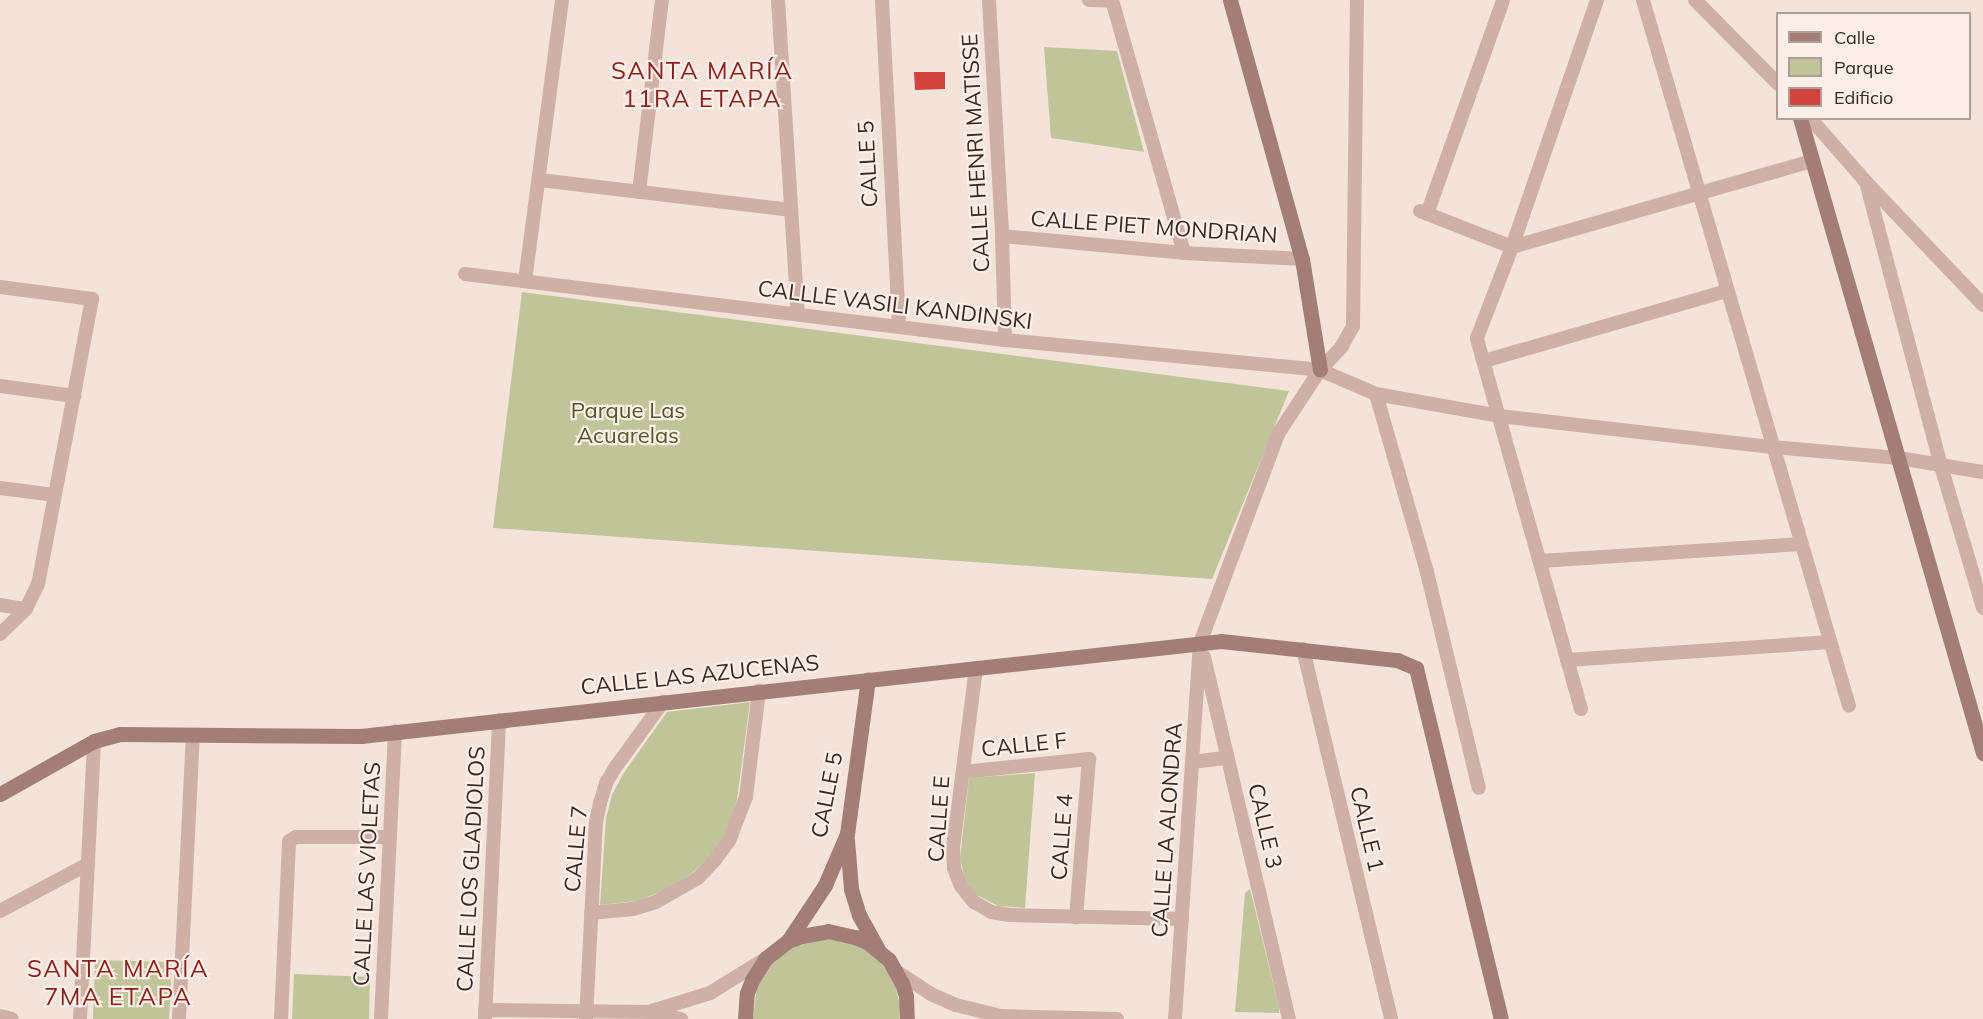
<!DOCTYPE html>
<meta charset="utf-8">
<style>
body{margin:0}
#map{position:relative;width:1983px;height:1019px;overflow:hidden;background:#f4e3db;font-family:Mulish,sans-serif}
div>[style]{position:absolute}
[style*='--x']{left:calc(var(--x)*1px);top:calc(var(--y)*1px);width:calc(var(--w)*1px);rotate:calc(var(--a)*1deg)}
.green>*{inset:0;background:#bfc599}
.building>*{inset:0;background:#d1433c}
.street>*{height:14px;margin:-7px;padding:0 7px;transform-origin:7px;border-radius:7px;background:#ceb0a6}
.secondary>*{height:15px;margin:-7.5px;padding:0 7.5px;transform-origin:7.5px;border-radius:7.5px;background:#a27e77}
span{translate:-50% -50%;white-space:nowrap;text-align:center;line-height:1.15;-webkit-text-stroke:4.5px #fbefe8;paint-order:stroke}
.street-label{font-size:22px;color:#392927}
.park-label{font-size:22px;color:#515a29}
.neighbourhood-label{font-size:24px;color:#901d18;letter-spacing:1.5px}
.legend{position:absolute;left:1776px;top:12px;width:195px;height:108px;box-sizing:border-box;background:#fbefe8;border:2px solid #ada09b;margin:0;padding:8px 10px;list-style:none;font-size:18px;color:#392927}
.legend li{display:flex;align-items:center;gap:12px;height:30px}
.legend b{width:30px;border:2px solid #ada09b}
</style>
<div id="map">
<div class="green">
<div style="clip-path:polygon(1044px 47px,1117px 51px,1144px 152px,1051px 138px)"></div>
<div style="clip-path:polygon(522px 292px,1289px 391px,1212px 579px,493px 528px)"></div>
<div style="clip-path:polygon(750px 702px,737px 800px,728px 828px,714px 852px,692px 873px,666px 890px,637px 901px,600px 905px,606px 818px,612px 795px,623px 774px,667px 712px)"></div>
<div style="clip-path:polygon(1035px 773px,1025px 908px,998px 906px,975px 894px,965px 879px,960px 858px,969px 778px)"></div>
<div style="clip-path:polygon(1250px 889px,1279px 1007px,1279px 1013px,1235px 1012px,1245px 893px)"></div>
<div style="clip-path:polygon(837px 939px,861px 947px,881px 962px,895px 983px,900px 1007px,899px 1019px,753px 1019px,757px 986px,769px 965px,789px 948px,812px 940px)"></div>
<div style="clip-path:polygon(95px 960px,172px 962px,169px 1019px,93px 1019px)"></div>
<div style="clip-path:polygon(294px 974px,370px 977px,369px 1019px,292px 1019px)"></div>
</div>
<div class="building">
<div style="clip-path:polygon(914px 72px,945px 72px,945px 89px,915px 90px)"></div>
</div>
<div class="street">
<div style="--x:778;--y:0;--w:315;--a:86.4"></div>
<div style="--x:882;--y:0;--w:326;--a:87"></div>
<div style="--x:989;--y:0;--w:236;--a:86.8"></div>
<div style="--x:1002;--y:236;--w:104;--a:88.3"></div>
<div style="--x:1089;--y:0;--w:23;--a:2"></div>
<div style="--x:1112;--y:0;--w:263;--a:74.1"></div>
<div style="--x:1643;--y:0;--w:735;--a:73.73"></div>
<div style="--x:1695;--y:0;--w:118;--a:45.3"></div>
<div style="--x:1810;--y:118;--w:85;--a:48.8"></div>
<div style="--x:1866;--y:182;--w:170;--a:46.4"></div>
<div style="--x:540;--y:180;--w:253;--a:6.8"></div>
<div style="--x:1866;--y:182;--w:294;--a:75.2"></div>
<div style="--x:1941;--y:466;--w:148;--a:73.5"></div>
<div style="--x:639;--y:192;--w:193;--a:-83.2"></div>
<div style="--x:1420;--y:211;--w:99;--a:21.4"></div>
<div style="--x:1512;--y:247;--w:312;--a:-16"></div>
<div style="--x:1427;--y:214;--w:227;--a:-70.4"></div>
<div style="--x:1002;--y:236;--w:183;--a:5.3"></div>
<div style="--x:1184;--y:253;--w:118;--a:2.9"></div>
<div style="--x:465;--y:274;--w:544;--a:6.97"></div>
<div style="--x:1005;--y:340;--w:316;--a:5.4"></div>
<div style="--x:1320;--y:370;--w:61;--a:23.2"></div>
<div style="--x:1376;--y:394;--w:125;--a:10.1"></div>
<div style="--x:1499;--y:416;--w:275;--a:6.5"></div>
<div style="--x:1772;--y:447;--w:127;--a:5"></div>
<div style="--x:1899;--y:458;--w:85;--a:9.5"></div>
<div style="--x:525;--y:281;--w:283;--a:-82.5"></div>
<div style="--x:0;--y:287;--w:93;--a:7.4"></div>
<div style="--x:92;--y:299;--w:290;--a:100.7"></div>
<div style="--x:38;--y:584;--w:28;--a:116"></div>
<div style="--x:26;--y:609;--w:36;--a:136"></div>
<div style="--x:1484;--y:361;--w:252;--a:-16.1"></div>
<div style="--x:0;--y:386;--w:75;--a:7.7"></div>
<div style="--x:1376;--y:394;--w:181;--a:74"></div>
<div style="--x:1426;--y:568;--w:226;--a:76.5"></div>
<div style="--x:0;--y:488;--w:55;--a:7.3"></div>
<div style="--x:1540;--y:561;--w:262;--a:-3.7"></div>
<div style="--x:0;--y:605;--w:26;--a:9"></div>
<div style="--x:1303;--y:649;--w:380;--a:76.6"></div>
<div style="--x:1204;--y:657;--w:372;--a:76.8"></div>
<div style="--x:1567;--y:660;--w:264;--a:-3.9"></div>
<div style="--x:976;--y:668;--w:181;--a:97.3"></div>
<div style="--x:953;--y:848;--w:20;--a:87"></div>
<div style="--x:954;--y:868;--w:19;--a:69"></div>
<div style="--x:961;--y:886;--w:21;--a:51"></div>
<div style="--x:974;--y:902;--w:20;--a:30"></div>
<div style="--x:991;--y:912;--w:19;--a:9"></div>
<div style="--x:1010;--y:915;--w:172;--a:1.3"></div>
<div style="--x:1581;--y:709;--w:385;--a:-105.7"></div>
<div style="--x:1477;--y:338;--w:97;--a:-69"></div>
<div style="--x:1512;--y:247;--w:261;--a:-71"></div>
<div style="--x:1192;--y:762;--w:35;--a:-7"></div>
<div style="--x:963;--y:772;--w:127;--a:-5.9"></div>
<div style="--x:1089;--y:759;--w:159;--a:94.7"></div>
<div style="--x:0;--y:911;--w:100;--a:-28.1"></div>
<div style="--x:591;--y:913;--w:42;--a:-5.4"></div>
<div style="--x:633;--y:909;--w:24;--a:-17"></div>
<div style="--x:656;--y:902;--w:48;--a:-29.7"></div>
<div style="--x:698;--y:878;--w:25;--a:-47"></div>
<div style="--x:715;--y:860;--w:24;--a:-54"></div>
<div style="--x:729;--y:841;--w:47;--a:-68.9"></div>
<div style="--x:746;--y:797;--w:107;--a:-83"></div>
<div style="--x:896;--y:971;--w:42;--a:33.3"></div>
<div style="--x:931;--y:994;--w:27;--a:24"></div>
<div style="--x:956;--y:1005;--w:45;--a:14"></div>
<div style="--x:1000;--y:1016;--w:117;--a:1.5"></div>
<div style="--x:485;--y:1010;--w:165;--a:0.7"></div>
<div style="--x:650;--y:1012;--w:32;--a:13"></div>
<div style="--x:652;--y:1011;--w:61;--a:-17.2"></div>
<div style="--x:710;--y:993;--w:61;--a:-31.6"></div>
<div style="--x:0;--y:1016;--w:12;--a:14"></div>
<div style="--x:80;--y:1019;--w:278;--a:-87.1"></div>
<div style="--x:179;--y:1019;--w:284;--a:-87.2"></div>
<div style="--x:281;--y:1019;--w:178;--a:-87.4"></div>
<div style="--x:289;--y:841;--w:8;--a:-30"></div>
<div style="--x:296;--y:837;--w:94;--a:0"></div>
<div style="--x:381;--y:1019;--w:288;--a:-87.2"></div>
<div style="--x:485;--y:1019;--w:299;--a:-87.3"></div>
<div style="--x:586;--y:1019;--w:197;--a:-87.1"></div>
<div style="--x:596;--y:822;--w:19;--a:-78"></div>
<div style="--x:600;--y:803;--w:21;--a:-73"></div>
<div style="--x:606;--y:783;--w:21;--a:-59"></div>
<div style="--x:617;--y:765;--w:78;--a:-53.9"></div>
<div style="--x:1175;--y:1019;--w:377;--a:-86.2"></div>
<div style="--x:1200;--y:643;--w:223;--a:-69.5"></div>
<div style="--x:1278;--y:434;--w:77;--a:-56.7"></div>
<div style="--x:1320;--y:370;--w:33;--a:-47"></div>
<div style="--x:1342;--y:346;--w:23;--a:-61"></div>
<div style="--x:1353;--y:326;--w:326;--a:-89.3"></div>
</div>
<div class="secondary">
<div style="--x:1230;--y:0;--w:269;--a:74.5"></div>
<div style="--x:1302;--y:259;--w:112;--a:80.8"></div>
<div style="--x:1800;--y:118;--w:661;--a:73.92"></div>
<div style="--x:0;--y:794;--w:108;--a:-29.4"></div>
<div style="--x:94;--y:741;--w:27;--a:-15"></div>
<div style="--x:120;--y:734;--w:241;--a:0.5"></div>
<div style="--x:361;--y:736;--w:865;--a:-6.3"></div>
<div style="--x:1221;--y:641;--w:177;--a:6.2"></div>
<div style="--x:1397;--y:660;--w:21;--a:23"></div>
<div style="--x:1416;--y:668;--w:361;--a:76.4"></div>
<div style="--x:847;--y:840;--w:49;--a:85.3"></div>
<div style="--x:851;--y:889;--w:27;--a:73"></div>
<div style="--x:859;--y:915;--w:38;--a:61"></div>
<div style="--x:788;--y:941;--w:67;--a:-56.5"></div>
<div style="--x:825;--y:885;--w:56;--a:-66.7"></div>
<div style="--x:847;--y:834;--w:156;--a:-82.3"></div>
<div style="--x:745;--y:1019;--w:26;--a:-86"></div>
<div style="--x:747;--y:993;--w:14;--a:-69"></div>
<div style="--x:752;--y:980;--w:26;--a:-58"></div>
<div style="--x:766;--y:958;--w:28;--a:-38"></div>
<div style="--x:788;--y:941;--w:14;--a:-21"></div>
<div style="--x:801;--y:936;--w:27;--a:-10"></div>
<div style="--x:828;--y:931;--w:28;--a:13"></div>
<div style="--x:855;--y:937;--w:13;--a:23"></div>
<div style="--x:867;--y:942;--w:28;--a:39"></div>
<div style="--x:889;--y:960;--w:26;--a:61"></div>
<div style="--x:902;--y:983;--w:14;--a:73"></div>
<div style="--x:906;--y:996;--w:23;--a:88"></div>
</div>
<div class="street-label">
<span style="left:976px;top:153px;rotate:-93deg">CALLE HENRI MATISSE</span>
<span style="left:868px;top:164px;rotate:-93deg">CALLE 5</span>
<span style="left:1154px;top:227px;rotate:4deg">CALLE PIET MONDRIAN</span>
<span style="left:895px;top:305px;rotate:7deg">CALLLE VASILI KANDINSKI</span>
<span style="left:700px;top:675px;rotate:-6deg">CALLE LAS AZUCENAS</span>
<span style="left:1024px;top:745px;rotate:-6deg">CALLE F</span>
<span style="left:827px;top:795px;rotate:-79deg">CALLE 5</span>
<span style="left:939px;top:819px;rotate:-86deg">CALLE E</span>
<span style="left:1265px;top:826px;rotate:77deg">CALLE 3</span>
<span style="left:1367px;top:829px;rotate:77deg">CALLE 1</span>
<span style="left:1167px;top:830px;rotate:-86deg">CALLE LA ALONDRA</span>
<span style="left:1062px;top:837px;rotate:-86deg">CALLE 4</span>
<span style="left:576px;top:849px;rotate:-85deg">CALLE 7</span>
<span style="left:471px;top:869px;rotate:-87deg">CALLE LOS GLADIOLOS</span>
<span style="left:367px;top:874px;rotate:-87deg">CALLE LAS VIOLETAS</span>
</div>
<div class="park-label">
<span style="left:628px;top:423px">Parque Las<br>Acuarelas</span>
</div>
<div class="neighbourhood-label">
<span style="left:702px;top:85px">SANTA MARÍA<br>11RA ETAPA</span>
<span style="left:118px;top:983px">SANTA MARÍA<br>7MA ETAPA</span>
</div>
<ul class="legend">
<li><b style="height:8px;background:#a27e77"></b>Calle</li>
<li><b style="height:16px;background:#bfc599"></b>Parque</li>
<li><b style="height:16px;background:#d1433c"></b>Edificio</li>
</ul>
</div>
